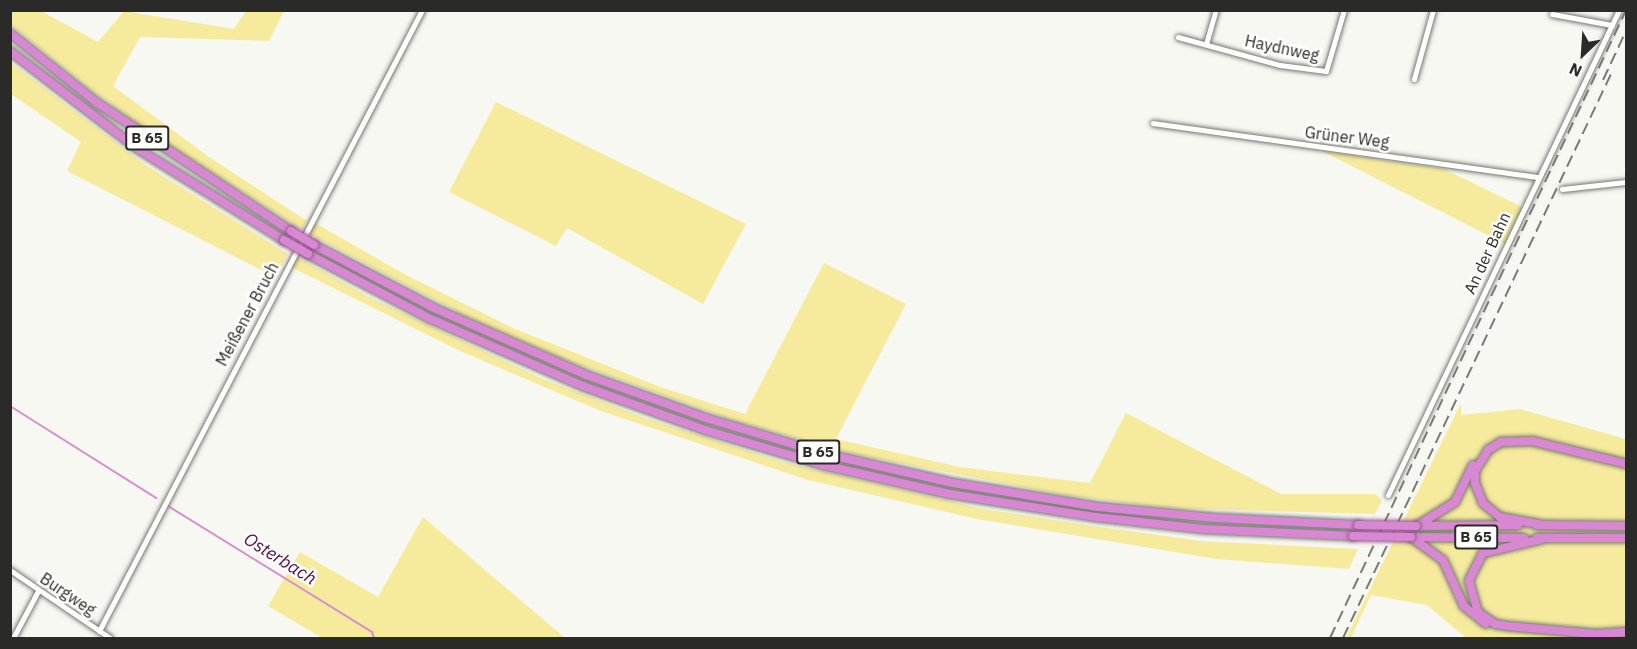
<!DOCTYPE html>
<meta charset="utf-8">
<style>
body{margin:0}
#map{position:relative;width:1637px;height:649px;overflow:hidden;background:#f8f8f2;font-family:"IBM Plex Sans",sans-serif}
div>[style]{position:absolute}
[style*='--x']{left:calc(var(--x)*1px);top:calc(var(--y)*1px);width:calc(var(--w)*1px);rotate:calc(var(--a)*1deg)}
.green>*{inset:0;background:#f6eb9d}
.stream>*{height:2px;margin:-1px;padding:0 1px;transform-origin:1px;border-radius:1px;background:#d78fcf}
.roads{filter:drop-shadow(0 0 2px #787873) drop-shadow(0 0 2px #787873)}
.minor>*{height:5px;margin:-2.5px;padding:0 2.5px;transform-origin:2.5px;border-radius:2.5px;background:#fff}
.trunk>*{height:8px;margin:-4px;padding:0 4px;transform-origin:4px;border-radius:4px;background:#d888d2}
.rail>*{height:2px;margin-top:-1px;transform-origin:0;background:repeating-linear-gradient(90deg,#797975 0 12px,transparent 0 18px)}
.bridges{filter:drop-shadow(0 0 2px #95548f) drop-shadow(0 0 2px #95548f)}
.trunk-bridge>*{height:8px;margin:-4px;padding:0 4px;transform-origin:4px;border-radius:4px;background:#d888d2}
span{translate:-50% -50%;white-space:nowrap;text-align:center;line-height:1.15;-webkit-text-stroke:5px #fffffe;paint-order:stroke}
.shield-label span{padding:2px 4px;background:#fffffe;border:2px solid;border-radius:4px;-webkit-text-stroke-width:0}
.shield-label{font-size:15px;color:#2a2a28;font-weight:700}
.street-label{font-size:16px;color:#2a2a28}
.water-label{font-size:18px;color:#4d0d49;font-style:italic}
.frame{position:absolute;inset:0;border:12px solid #2a2a28;pointer-events:none}
.north{position:absolute;left:1553px;top:24px;width:60px;height:60px;-webkit-text-stroke:4px #fffffe;paint-order:stroke;rotate:205deg;font-size:16px;font-weight:700;line-height:24px;text-align:center;color:#2a2a28}
.north::after{content:'';display:block;margin:auto;width:21px;height:27px;background:#2a2a28;clip-path:polygon(50% 0,100% 100%,50% 72%,0 100%)}
</style>
<div id="map">
<div class="green">
<div style="clip-path:polygon(10px 11px,41px 11px,98px 42px,124px 11px,234px 29px,246px 11px,284px 11px,269px 41px,140px 37px,113px 86px,209px 157px,307px 221px,302px 230px,155px 136px,93px 92px,11px 25px)"></div>
<div style="clip-path:polygon(10px 62px,147px 166px,288px 254px,275px 277px,67px 171px,81px 142px,11px 94px)"></div>
<div style="clip-path:polygon(496px 102px,746px 224px,703px 304px,567px 228px,556px 246px,449px 192px)"></div>
<div style="clip-path:polygon(1322px 151px,1444px 169px,1528px 210px,1511px 247px)"></div>
<div style="clip-path:polygon(315px 223px,406px 275px,513px 328px,660px 387px,745px 414px,824px 263px,906px 304px,836px 439px,960px 467px,1090px 483px,1126px 413px,1281px 494px,1375px 494px,1382px 500px,1375px 514px,1167px 508px,1064px 495px,853px 454px,735px 421px,568px 361px,469px 318px,309px 234px)"></div>
<div style="clip-path:polygon(297px 257px,371px 298px,543px 379px,645px 418px,783px 462px,983px 509px,1093px 526px,1202px 541px,1358px 549px,1349px 569px,1216px 559px,977px 519px,808px 480px,601px 411px,460px 351px,291px 267px)"></div>
<div style="clip-path:polygon(1461px 403px,1461px 415px,1520px 409px,1626px 439px,1626px 638px,1466px 638px,1427px 605px,1371px 595px,1351px 638px,1346px 638px)"></div>
<div style="clip-path:polygon(423px 517px,565px 638px,322px 638px,268px 606px,300px 552px,378px 597px)"></div>
</div>
<div class="stream">
<div style="--x:10;--y:406;--w:173;--a:32.2"></div>
<div style="--x:168;--y:506;--w:240;--a:31.7"></div>
<div style="--x:372;--y:632;--w:6;--a:72"></div>
</div>
<div class="roads">
<div class="minor">
<div style="--x:1552;--y:14;--w:61;--a:10.4"></div>
<div style="--x:1178;--y:37;--w:106;--a:15.4"></div>
<div style="--x:1280;--y:65;--w:46;--a:7.4"></div>
<div style="--x:1326;--y:71;--w:64;--a:-73.6"></div>
<div style="--x:1206;--y:44;--w:35;--a:-74"></div>
<div style="--x:1414;--y:79;--w:72;--a:-74.6"></div>
<div style="--x:1153;--y:123;--w:389;--a:8"></div>
<div style="--x:1562;--y:189;--w:64;--a:-6.2"></div>
<div style="--x:1388;--y:495;--w:537;--a:-64.53"></div>
<div style="--x:10;--y:570;--w:121;--a:34.2"></div>
<div style="--x:99;--y:631;--w:700;--a:-62.52"></div>
<div style="--x:13;--y:638;--w:53;--a:-62"></div>
</div>
<div class="trunk">
<div style="--x:10;--y:33;--w:110;--a:38.7"></div>
<div style="--x:96;--y:102;--w:234;--a:33.5"></div>
<div style="--x:10;--y:51;--w:158;--a:37.5"></div>
<div style="--x:135;--y:147;--w:176;--a:32"></div>
<div style="--x:314;--y:245;--w:138;--a:27.7"></div>
<div style="--x:436;--y:309;--w:164;--a:23.7"></div>
<div style="--x:586;--y:375;--w:131;--a:19.7"></div>
<div style="--x:709;--y:419;--w:122;--a:16.7"></div>
<div style="--x:826;--y:454;--w:130;--a:12.9"></div>
<div style="--x:953;--y:483;--w:147;--a:9.4"></div>
<div style="--x:1098;--y:507;--w:117;--a:5.4"></div>
<div style="--x:1214;--y:518;--w:144;--a:2.8"></div>
<div style="--x:308;--y:254;--w:139;--a:27.9"></div>
<div style="--x:431;--y:319;--w:166;--a:23.8"></div>
<div style="--x:583;--y:386;--w:130;--a:19.8"></div>
<div style="--x:705;--y:430;--w:123;--a:16.5"></div>
<div style="--x:823;--y:465;--w:130;--a:12.9"></div>
<div style="--x:950;--y:494;--w:148;--a:9"></div>
<div style="--x:1096;--y:517;--w:108;--a:6.4"></div>
<div style="--x:1203;--y:529;--w:150;--a:2.7"></div>
<div style="--x:1537;--y:525;--w:89;--a:0.6"></div>
<div style="--x:1543;--y:525;--w:44;--a:-169.5"></div>
<div style="--x:1500;--y:517;--w:22;--a:-141"></div>
<div style="--x:1483;--y:503;--w:22;--a:-112"></div>
<div style="--x:1475;--y:483;--w:12;--a:-90"></div>
<div style="--x:1475;--y:471;--w:25;--a:-58"></div>
<div style="--x:1488;--y:450;--w:15;--a:-32"></div>
<div style="--x:1501;--y:442;--w:31;--a:-2"></div>
<div style="--x:1532;--y:441;--w:97;--a:13.7"></div>
<div style="--x:1417;--y:526;--w:45;--a:-32.3"></div>
<div style="--x:1455;--y:502;--w:41;--a:-64.1"></div>
<div style="--x:1420;--y:526;--w:98;--a:-0.6"></div>
<div style="--x:1411;--y:537;--w:39;--a:36"></div>
<div style="--x:1443;--y:560;--w:51;--a:65.5"></div>
<div style="--x:1464;--y:606;--w:28;--a:39"></div>
<div style="--x:1411;--y:537;--w:113;--a:0.5"></div>
<div style="--x:1537;--y:538;--w:89;--a:0"></div>
<div style="--x:1542;--y:539;--w:61;--a:166.7"></div>
<div style="--x:1483;--y:553;--w:31;--a:117"></div>
<div style="--x:1469;--y:581;--w:32;--a:74"></div>
<div style="--x:1478;--y:612;--w:21;--a:35"></div>
<div style="--x:1495;--y:624;--w:12;--a:9"></div>
<div style="--x:1507;--y:626;--w:89;--a:5.1"></div>
<div style="--x:1596;--y:634;--w:30;--a:-4"></div>
</div>
</div>
<div class="rail">
<div style="--x:1603;--y:80;--w:54;--a:-64.9"></div>
<div style="--x:1330;--y:638;--w:694;--a:-64.76"></div>
<div style="--x:1343;--y:638;--w:624;--a:-64.58"></div>
</div>
<div class="bridges">
<div class="trunk-bridge">
<div style="--x:291;--y:231;--w:27;--a:31"></div>
<div style="--x:284;--y:240;--w:28;--a:30"></div>
<div style="--x:1358;--y:525;--w:58;--a:1"></div>
<div style="--x:1353;--y:536;--w:58;--a:1"></div>
</div>
</div>
<div class="shield-label">
<span style="left:147px;top:138px">B 65</span>
<span style="left:818px;top:452px">B 65</span>
<span style="left:1476px;top:537px">B 65</span>
</div>
<div class="street-label">
<span style="left:1282px;top:48px;rotate:12deg">Haydnweg</span>
<span style="left:1347px;top:137px;rotate:7deg">Grüner Weg</span>
<span style="left:1487px;top:253px;rotate:-65deg">An der Bahn</span>
<span style="left:247px;top:314px;rotate:-62deg">Meißener Bruch</span>
<span style="left:68px;top:594px;rotate:34deg">Burgweg</span>
</div>
<div class="water-label">
<span style="left:280px;top:559px;rotate:32deg">Osterbach</span>
</div>
<div class="frame"></div>
<div class="north">N</div>
</div>
